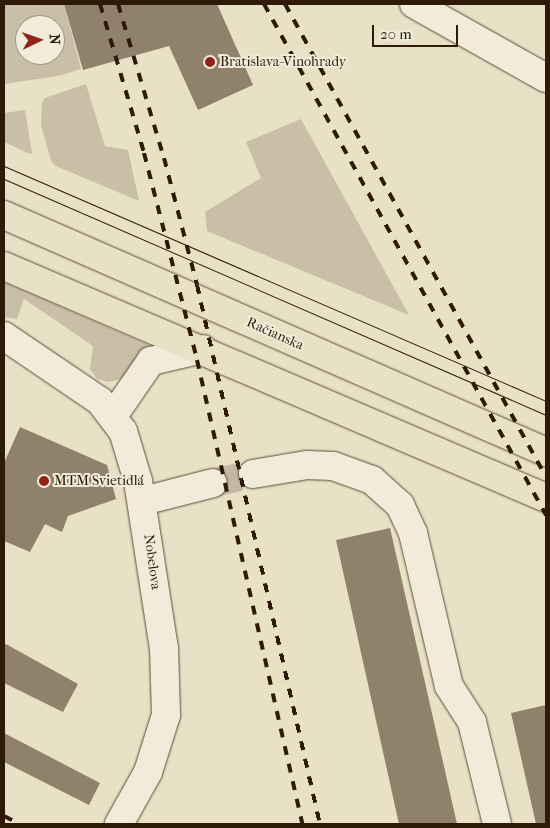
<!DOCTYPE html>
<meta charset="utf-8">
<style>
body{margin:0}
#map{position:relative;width:550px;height:828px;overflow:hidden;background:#e9e1c6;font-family:"IM FELL French Canon",serif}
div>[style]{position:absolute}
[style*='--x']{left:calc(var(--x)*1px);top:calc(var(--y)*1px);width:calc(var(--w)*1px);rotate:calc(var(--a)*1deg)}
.green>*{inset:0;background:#c9bfa6}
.building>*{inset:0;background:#8f816a}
.minor-tunnel>*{height:28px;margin-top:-14px;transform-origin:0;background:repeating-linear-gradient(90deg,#c3b9a0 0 28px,transparent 0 42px)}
.roads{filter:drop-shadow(0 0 1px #5c4c37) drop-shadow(0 0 1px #5c4c37)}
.minor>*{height:28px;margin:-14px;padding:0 14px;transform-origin:14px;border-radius:14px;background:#f1ecda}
.major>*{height:28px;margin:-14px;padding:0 14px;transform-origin:14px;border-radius:14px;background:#e9e1c6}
.tram>*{height:1px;margin:-0.5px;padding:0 0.5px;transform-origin:0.5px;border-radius:0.5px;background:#2d1a07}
.rail>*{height:4px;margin-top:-2px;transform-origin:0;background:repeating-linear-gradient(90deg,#2d1a07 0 9px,transparent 0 18px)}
.dots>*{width:14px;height:14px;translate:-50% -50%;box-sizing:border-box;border:2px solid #f1ecda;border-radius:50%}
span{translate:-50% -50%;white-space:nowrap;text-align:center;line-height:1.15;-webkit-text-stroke:4px #f1ecda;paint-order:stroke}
.poi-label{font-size:14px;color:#2d1a07}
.left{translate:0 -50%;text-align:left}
.street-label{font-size:14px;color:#2d1a07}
.frame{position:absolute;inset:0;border:5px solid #2d1a07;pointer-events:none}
.north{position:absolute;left:15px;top:15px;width:50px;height:50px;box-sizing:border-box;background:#f1ecda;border:1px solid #a39886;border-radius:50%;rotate:87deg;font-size:14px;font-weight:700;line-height:20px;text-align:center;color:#2d1a07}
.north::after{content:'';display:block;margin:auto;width:18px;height:22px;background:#8f2418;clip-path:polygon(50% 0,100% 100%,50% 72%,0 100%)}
.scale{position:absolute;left:372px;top:25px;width:86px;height:22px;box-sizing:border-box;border:2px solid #2d1a07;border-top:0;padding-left:6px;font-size:15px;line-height:18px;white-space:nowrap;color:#2d1a07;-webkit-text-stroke:4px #f1ecda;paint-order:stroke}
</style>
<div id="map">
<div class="green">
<div style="clip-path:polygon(evenodd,4px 4px,64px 4px,81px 69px,58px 76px,4px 84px,4px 4px,25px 25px,55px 25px,55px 55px,25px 55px,25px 25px)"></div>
<div style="clip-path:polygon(86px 84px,105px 146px,128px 150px,139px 201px,56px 166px,51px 161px,41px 125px,42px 103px,45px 98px)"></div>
<div style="clip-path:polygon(25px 110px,32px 153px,30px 154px,4px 142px,4px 113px)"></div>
<div style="clip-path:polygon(301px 119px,409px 315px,207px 231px,205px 212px,261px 178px,246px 142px)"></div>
<div style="clip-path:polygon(4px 282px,147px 344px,150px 350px,121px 379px,109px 382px,97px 379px,90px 369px,93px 346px,24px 299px,17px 319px,4px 317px)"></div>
</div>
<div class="building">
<div style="clip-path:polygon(64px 4px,217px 4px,253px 85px,198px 110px,169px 46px,83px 70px)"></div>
<div style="clip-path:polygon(20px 427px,107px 465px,116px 499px,68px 516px,62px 532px,45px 524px,30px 552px,4px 541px,4px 463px)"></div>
<div style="clip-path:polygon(390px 528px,436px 731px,457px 824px,399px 824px,336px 540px)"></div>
<div style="clip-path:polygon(4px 643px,78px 684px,63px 712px,4px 683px)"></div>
<div style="clip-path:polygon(546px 705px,546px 824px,536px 824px,511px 713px)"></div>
<div style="clip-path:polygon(4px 733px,100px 783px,89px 805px,4px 762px)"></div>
</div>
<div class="minor-tunnel">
<div style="--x:213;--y:483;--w:41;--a:-12.7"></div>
</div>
<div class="roads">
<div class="minor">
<div style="--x:414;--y:4;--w:151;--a:29.3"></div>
<div style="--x:4;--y:336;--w:116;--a:34.1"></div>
<div style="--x:100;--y:401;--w:38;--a:53"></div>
<div style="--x:123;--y:431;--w:52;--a:73.3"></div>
<div style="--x:138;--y:481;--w:169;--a:81.2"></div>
<div style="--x:164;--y:648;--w:67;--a:88.3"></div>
<div style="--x:166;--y:715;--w:60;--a:107.5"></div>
<div style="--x:148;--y:772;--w:60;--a:119.1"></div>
<div style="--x:113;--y:416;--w:67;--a:-55.4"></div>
<div style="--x:151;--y:361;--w:53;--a:-13"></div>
<div style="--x:253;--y:474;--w:55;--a:-9.5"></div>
<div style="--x:307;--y:465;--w:26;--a:2"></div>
<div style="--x:333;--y:466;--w:41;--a:19.7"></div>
<div style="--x:372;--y:480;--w:38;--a:42"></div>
<div style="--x:400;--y:505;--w:31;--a:65"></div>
<div style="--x:413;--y:533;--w:157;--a:76.8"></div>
<div style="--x:449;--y:686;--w:43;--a:57.4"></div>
<div style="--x:472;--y:722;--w:105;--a:76.2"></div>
<div style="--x:143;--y:501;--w:72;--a:-14.4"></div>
</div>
<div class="major">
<div style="--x:4;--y:215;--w:592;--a:23.62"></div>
<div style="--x:4;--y:266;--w:590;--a:23.17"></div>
</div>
</div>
<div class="tram">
<div style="--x:4;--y:166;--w:591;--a:23.44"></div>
<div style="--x:4;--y:179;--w:591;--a:23.53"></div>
</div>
<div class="rail">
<div style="--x:100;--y:4;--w:155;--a:73.5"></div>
<div style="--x:144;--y:153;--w:214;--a:75.6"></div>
<div style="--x:197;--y:360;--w:476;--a:77.2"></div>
<div style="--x:118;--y:4;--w:161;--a:73.4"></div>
<div style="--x:164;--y:158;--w:131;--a:75.4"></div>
<div style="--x:197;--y:285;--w:553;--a:77.15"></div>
<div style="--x:264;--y:4;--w:584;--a:61.11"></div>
<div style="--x:285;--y:4;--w:540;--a:61.11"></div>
<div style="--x:4;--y:816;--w:18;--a:27"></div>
</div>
<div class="dots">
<div style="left:210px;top:62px;background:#8f2418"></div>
<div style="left:44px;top:481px;background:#8f2418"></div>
</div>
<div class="poi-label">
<span class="left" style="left:220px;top:62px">Bratislava-Vinohrady</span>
<span class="left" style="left:54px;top:481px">MTM Svietidlá</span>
</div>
<div class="street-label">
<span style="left:275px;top:334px;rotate:24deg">Račianska</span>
<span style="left:152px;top:562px;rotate:82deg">Nobelova</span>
</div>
<div class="frame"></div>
<div class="north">N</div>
<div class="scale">20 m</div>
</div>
